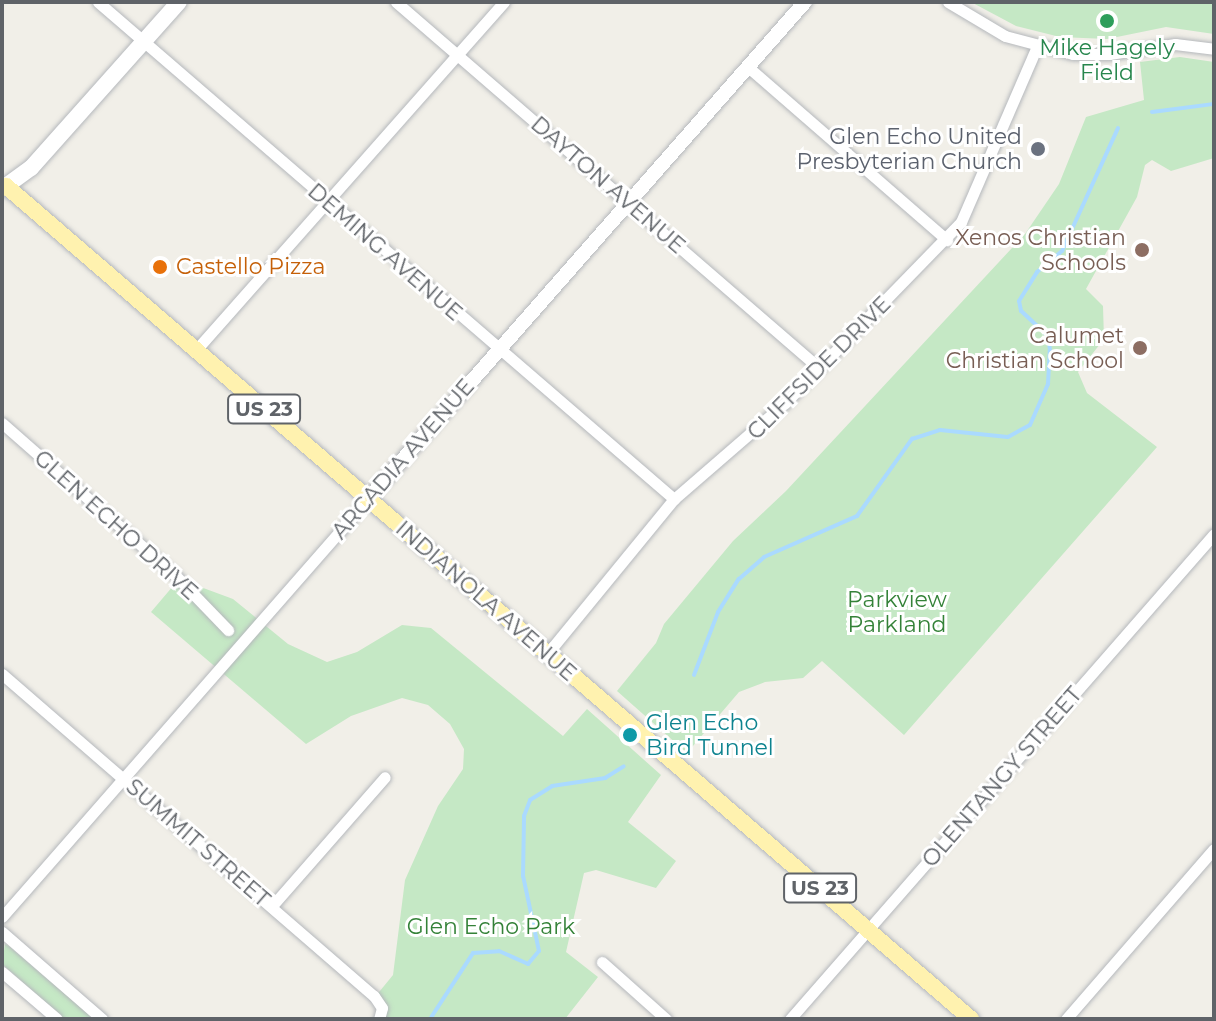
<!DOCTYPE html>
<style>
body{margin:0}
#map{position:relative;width:1216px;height:1021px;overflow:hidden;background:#f1efe8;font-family:Montserrat,sans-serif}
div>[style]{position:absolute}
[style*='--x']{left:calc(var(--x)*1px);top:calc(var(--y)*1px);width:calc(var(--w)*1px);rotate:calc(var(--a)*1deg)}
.green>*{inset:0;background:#c5e8c5}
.stream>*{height:4px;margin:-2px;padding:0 2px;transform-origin:2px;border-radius:2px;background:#aadaff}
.roads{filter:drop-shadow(0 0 2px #b5b8bc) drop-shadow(0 0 2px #b5b8bc)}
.minor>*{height:11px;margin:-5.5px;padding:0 5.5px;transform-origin:5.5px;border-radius:5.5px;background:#fff}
.tertiary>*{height:14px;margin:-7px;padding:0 7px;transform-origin:7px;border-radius:7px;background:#fff}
.secondary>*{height:16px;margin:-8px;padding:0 8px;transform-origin:8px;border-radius:8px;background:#fff}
.primary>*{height:16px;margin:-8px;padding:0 8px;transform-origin:8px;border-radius:8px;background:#fff2af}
.dots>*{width:22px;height:22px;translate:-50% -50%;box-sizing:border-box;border:4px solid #fff;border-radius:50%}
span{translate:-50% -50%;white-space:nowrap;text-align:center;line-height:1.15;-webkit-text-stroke:6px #fff;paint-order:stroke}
.shield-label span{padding:2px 6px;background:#fff;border:2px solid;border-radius:6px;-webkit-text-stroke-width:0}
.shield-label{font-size:20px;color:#5f6368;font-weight:700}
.leisure-label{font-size:22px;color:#27864d}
.worship-label{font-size:22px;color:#5b616d}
.right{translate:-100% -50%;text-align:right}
.street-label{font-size:22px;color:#5f6368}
.education-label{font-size:22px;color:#785e54}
.food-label{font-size:22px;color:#c56008}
.left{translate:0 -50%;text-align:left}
.park-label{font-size:22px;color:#348238}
.culture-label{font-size:22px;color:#0d838f}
.frame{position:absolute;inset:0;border:4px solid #5f6368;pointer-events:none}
</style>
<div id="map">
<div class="green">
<div style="clip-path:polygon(971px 2px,1214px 2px,1214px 34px,1166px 27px,1107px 39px,1060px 37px,1016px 26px)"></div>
<div style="clip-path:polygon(1180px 57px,1214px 62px,1214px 158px,1171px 171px,1152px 160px,1145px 165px,1137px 197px,1086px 289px,1103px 306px,1104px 339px,1078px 372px,1087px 393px,1157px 447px,904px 735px,822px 661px,803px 678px,765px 682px,739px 692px,687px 753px,617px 691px,656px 643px,664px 624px,733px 541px,786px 491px,1025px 234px,1059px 184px,1086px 117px,1144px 100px,1140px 62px)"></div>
<div style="clip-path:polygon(179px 579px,233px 599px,288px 644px,327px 662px,357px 652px,402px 625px,431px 628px,563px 736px,587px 709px,661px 775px,628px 822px,676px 861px,656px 888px,596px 870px,584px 873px,566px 952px,598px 977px,565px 1019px,379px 1019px,375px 997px,393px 975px,405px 880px,438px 806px,463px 769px,464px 749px,450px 724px,428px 705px,402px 698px,351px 716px,306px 744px,151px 612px)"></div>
<div style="clip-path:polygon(5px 944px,10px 947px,94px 1019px,65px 1019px,2px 964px)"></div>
</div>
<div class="stream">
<div style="--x:1152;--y:112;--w:63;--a:-7.4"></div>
<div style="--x:694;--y:675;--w:67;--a:-69.1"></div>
<div style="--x:718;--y:612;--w:39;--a:-58"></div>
<div style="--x:739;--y:579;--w:33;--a:-41"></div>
<div style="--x:764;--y:557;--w:102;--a:-23.8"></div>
<div style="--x:857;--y:516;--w:95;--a:-54.5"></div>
<div style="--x:912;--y:439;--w:29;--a:-18"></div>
<div style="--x:940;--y:430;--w:68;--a:5.9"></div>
<div style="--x:1008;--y:437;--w:25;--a:-29"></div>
<div style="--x:1030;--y:425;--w:45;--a:-66.3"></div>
<div style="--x:1048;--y:384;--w:34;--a:-87"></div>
<div style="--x:1050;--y:350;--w:14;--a:-98"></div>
<div style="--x:1048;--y:336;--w:37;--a:-137"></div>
<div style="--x:1021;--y:311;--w:10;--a:-101"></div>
<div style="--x:1019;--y:301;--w:34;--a:-58"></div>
<div style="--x:1037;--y:272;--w:33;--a:-40"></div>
<div style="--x:1062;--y:251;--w:135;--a:-65.5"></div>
<div style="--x:430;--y:1019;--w:79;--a:-56.9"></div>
<div style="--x:473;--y:953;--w:26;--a:-4"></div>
<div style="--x:499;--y:951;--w:32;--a:24"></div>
<div style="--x:528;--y:964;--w:17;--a:-50"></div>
<div style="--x:539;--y:951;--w:77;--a:-102"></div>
<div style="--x:523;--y:876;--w:60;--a:-89"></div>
<div style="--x:524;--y:816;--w:17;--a:-69"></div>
<div style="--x:530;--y:800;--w:26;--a:-32"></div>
<div style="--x:552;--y:786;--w:54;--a:-8.6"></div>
<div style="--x:605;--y:778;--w:22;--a:-32"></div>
</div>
<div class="roads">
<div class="minor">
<div style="--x:98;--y:2;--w:761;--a:40.79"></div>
<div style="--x:396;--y:2;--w:559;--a:40.87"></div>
<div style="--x:948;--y:2;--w:66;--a:30.8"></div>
<div style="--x:1005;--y:36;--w:70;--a:14.8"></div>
<div style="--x:1073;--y:54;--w:36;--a:0"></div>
<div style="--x:1109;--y:54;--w:67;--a:-8.6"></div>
<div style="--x:1175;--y:44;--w:39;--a:7"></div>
<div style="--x:748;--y:67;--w:264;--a:41"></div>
<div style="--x:196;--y:350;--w:465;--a:-48.5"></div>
<div style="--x:2;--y:423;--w:229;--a:41.3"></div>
<div style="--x:174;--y:574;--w:78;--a:46"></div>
<div style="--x:547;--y:654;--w:200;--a:-50.7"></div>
<div style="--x:674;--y:499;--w:147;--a:-40.9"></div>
<div style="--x:785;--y:403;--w:252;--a:-45.8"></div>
<div style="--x:961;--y:222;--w:192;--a:-66.6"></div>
<div style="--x:2;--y:674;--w:492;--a:40.9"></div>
<div style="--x:374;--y:996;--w:14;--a:56"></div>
<div style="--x:382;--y:1008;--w:11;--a:105"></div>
<div style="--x:272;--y:906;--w:171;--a:-48.8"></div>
<div style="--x:2;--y:917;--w:556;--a:-48.79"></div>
<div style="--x:2;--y:932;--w:133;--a:41"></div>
<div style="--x:602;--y:962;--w:86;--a:41.7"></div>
<div style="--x:2;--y:972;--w:72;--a:40.5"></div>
<div style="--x:790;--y:1019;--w:644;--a:-48.84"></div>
<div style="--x:1066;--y:1019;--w:225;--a:-49"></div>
</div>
<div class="tertiary">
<div style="--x:368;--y:499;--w:662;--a:-48.68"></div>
</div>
<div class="secondary">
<div style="--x:6;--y:186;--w:31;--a:-36"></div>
<div style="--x:31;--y:168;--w:222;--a:-48.3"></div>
</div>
<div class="primary">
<div style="--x:2;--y:188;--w:4;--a:-27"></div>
<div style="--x:6;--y:186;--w:1275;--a:40.8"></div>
</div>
</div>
<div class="dots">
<div style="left:1107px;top:21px;background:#2e9e5b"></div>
<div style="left:1038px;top:149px;background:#6b7280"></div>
<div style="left:1142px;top:250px;background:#8d6e63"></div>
<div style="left:160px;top:267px;background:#e8710a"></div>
<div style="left:1140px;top:348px;background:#8d6e63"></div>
<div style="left:630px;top:735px;background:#0f9aa8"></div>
</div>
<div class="shield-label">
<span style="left:264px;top:409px">US 23</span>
<span style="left:820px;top:888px">US 23</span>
</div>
<div class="leisure-label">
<span style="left:1107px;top:60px">Mike Hagely<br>Field</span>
</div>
<div class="worship-label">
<span class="right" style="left:1022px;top:149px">Glen Echo United<br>Presbyterian Church</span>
</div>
<div class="street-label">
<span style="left:608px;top:185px;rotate:41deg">DAYTON AVENUE</span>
<span style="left:385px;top:252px;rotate:41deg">DEMING AVENUE</span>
<span style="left:819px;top:368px;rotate:-45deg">CLIFFSIDE DRIVE</span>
<span style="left:403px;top:459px;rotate:-49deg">ARCADIA AVENUE</span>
<span style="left:116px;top:525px;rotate:42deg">GLEN ECHO DRIVE</span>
<span style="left:486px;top:601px;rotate:41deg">INDIANOLA AVENUE</span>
<span style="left:1002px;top:777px;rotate:-49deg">OLENTANGY STREET</span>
<span style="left:198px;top:843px;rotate:41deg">SUMMIT STREET</span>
</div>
<div class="education-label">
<span class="right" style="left:1126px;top:250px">Xenos Christian<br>Schools</span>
<span class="right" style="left:1124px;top:348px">Calumet<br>Christian School</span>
</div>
<div class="food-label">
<span class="left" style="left:176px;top:267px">Castello Pizza</span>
</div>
<div class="park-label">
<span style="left:897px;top:612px">Parkview<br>Parkland</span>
<span style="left:491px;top:927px">Glen Echo Park</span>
</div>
<div class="culture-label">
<span class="left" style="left:646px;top:735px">Glen Echo<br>Bird Tunnel</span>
</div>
<div class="frame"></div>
</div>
